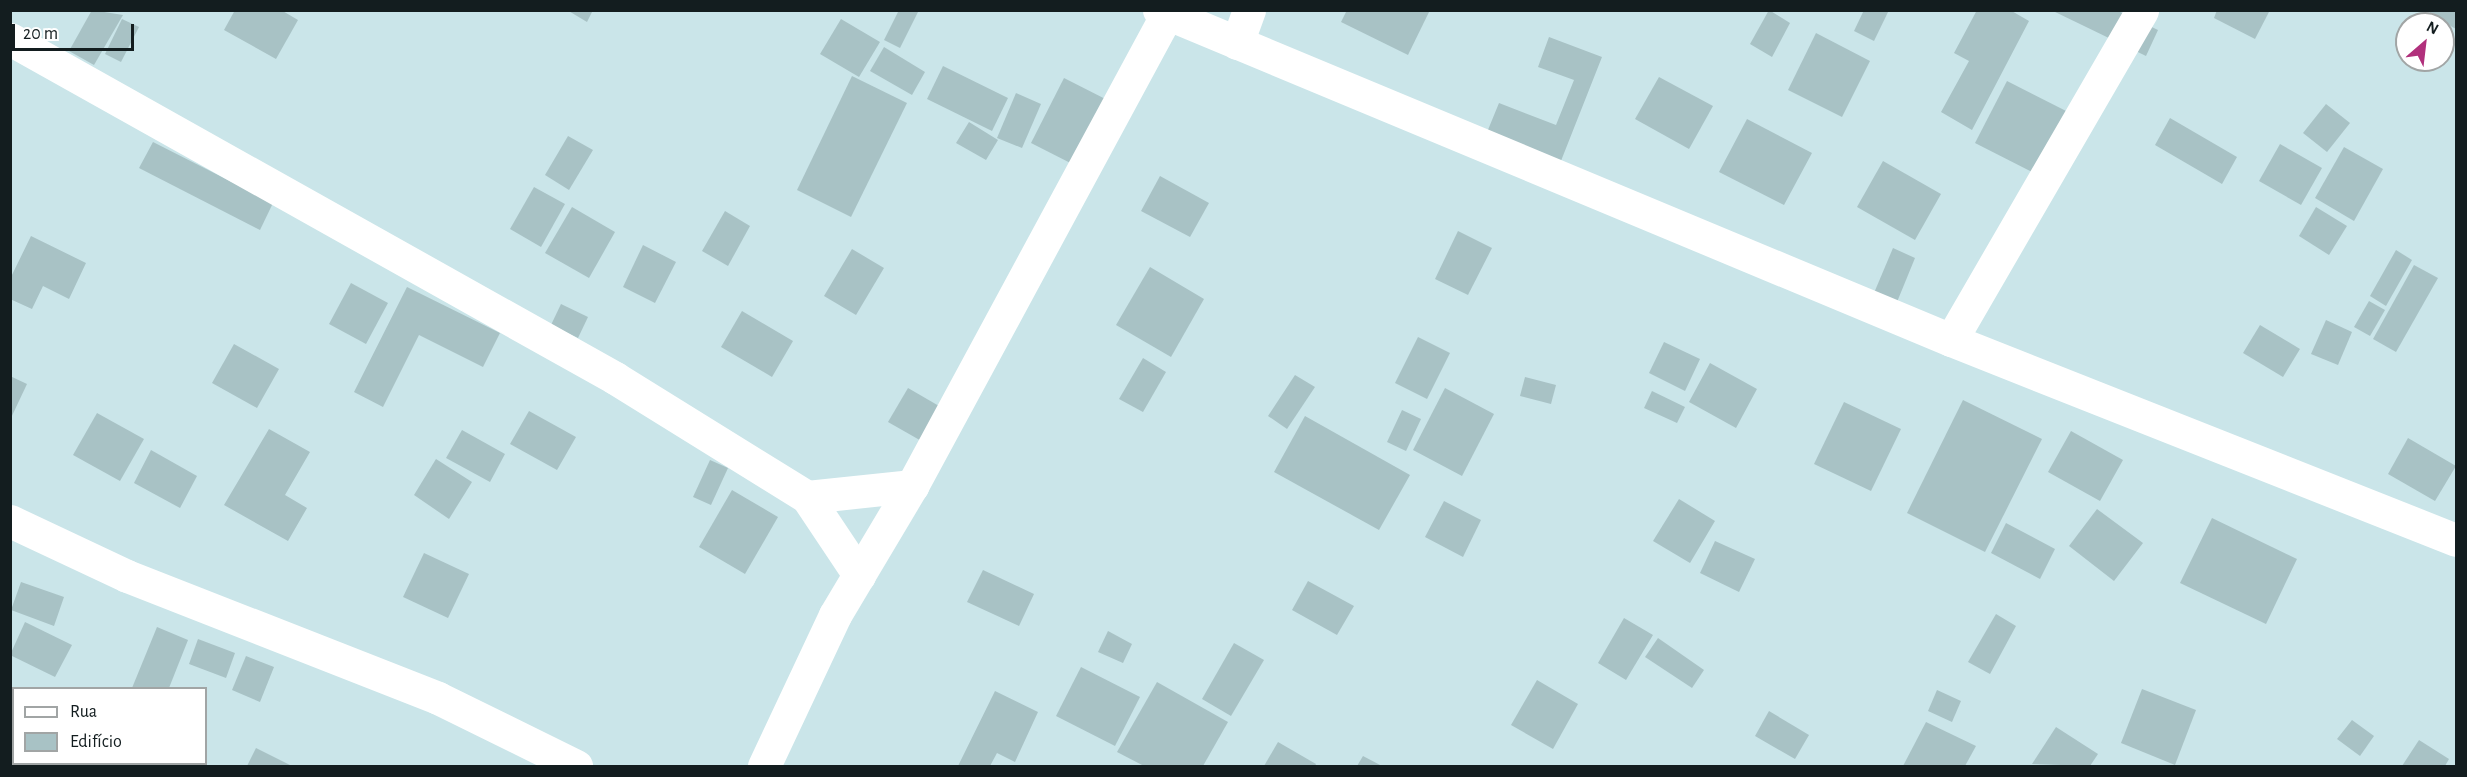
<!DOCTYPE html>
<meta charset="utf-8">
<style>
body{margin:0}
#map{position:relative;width:2467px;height:777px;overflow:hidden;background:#cae5e9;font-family:"Alegreya Sans",sans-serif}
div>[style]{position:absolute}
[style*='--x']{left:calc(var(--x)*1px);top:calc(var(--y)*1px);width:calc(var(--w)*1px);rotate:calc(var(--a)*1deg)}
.building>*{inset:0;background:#a8c2c5}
.street>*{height:33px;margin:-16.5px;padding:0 16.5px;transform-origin:16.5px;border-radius:16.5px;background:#fff}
span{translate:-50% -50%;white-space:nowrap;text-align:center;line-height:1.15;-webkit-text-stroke:6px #fff;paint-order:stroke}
.frame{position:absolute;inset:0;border:12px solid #131d1f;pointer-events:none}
.legend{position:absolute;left:12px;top:687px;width:195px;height:78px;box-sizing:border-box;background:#fff;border:2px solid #a1a5a5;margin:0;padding:8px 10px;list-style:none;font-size:18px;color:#131d1f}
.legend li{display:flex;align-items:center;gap:12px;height:30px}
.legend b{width:30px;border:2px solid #a1a5a5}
.north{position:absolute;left:2395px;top:12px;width:60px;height:60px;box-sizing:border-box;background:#fff;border:2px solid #a1a5a5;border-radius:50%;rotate:28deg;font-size:16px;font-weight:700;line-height:24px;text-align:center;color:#131d1f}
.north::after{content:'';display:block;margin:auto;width:21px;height:27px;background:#b1307c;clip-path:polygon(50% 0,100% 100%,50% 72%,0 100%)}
.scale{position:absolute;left:12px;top:24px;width:122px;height:27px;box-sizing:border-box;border:3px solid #131d1f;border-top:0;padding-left:8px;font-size:18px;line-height:21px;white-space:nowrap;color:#131d1f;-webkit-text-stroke:4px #fff;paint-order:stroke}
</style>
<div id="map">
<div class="building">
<div style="clip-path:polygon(92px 10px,123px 15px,94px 65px,69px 51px)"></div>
<div style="clip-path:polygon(235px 10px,281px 10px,298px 20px,276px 59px,224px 30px)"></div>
<div style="clip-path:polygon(567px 10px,593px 10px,587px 22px)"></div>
<div style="clip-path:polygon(899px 10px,919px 10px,900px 48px,884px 40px)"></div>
<div style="clip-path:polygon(1347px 10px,1430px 10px,1408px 55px,1341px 22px)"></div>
<div style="clip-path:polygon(1769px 10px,1790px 23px,1772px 57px,1750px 44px)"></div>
<div style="clip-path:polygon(1864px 10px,1889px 10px,1874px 41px,1854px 31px)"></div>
<div style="clip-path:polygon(1977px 10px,2010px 10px,2029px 21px,1972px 130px,1941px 112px,1969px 61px,1954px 53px)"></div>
<div style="clip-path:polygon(2051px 10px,2116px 10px,2158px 30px,2146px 56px)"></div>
<div style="clip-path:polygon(2217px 10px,2270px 10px,2255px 39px,2214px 18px)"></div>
<div style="clip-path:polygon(2431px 10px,2456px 10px,2456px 29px,2429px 14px)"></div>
<div style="clip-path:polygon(122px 19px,139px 27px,121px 62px,105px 54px)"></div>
<div style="clip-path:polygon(841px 19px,880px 42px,859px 77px,820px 54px)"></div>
<div style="clip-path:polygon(1816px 33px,1870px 61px,1842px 117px,1788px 90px)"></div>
<div style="clip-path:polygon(1549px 37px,1602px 57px,1557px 171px,1483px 142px,1499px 103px,1556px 125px,1574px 80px,1538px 67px)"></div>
<div style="clip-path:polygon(884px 47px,925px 72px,912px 95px,870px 71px)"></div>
<div style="clip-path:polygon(943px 66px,1008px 98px,992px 131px,927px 99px)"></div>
<div style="clip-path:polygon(852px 76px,907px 103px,851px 217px,797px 190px)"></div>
<div style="clip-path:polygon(1659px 77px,1713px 106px,1689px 149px,1635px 119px)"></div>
<div style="clip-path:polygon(1064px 78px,1127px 110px,1094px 175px,1031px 143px)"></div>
<div style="clip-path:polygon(2007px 81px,2074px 115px,2042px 177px,1975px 143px)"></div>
<div style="clip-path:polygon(1016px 93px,1041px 104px,1022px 148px,997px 138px)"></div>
<div style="clip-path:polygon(2326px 104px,2350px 123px,2327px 152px,2303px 133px)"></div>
<div style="clip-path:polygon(2170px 118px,2237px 157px,2222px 184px,2155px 145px)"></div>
<div style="clip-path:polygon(1747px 119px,1812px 153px,1784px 205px,1719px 172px)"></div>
<div style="clip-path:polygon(969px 122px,998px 140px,986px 160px,956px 143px)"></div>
<div style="clip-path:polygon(568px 136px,593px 150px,569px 190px,545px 175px)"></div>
<div style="clip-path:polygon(153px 142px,273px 203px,260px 230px,139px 168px)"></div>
<div style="clip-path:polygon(2280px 144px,2322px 168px,2301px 205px,2259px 181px)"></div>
<div style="clip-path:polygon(2344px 147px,2383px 169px,2354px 221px,2315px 198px)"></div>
<div style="clip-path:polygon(1883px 161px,1941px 194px,1915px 240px,1857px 207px)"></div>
<div style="clip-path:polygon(1160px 176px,1209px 203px,1190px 237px,1141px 211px)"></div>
<div style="clip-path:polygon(534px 187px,565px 204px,541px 247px,510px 229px)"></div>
<div style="clip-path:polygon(572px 207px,615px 232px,589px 278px,545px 253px)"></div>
<div style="clip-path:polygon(2316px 207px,2347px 226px,2329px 255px,2299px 236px)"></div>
<div style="clip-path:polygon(725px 211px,750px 226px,728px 266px,702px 251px)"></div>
<div style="clip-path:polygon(1458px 231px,1492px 248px,1468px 295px,1435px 279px)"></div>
<div style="clip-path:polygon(31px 236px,86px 263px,69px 299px,43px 286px,32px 309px,10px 299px,10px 279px)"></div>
<div style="clip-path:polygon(643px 245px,676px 262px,655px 303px,623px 287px)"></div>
<div style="clip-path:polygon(1893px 248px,1915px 258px,1897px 302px,1874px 293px)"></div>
<div style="clip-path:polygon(852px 249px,884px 268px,856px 315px,824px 296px)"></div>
<div style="clip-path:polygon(2396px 250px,2412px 260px,2386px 306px,2370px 296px)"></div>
<div style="clip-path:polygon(2414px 265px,2438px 278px,2396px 352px,2373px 339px)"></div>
<div style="clip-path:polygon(1150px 267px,1204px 299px,1171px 357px,1116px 325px)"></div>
<div style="clip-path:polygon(351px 283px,388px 303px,366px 344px,329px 324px)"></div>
<div style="clip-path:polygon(407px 287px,500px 333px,483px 367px,419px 335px,383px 407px,354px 392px)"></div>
<div style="clip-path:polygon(2369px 301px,2385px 310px,2370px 336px,2354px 327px)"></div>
<div style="clip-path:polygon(561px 304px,588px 317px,578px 338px,551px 325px)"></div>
<div style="clip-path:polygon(742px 311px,793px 341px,772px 377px,721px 347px)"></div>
<div style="clip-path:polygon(2326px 320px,2352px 332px,2338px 365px,2311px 354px)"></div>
<div style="clip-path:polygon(2260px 325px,2300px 349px,2283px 377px,2243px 353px)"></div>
<div style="clip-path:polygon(1418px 337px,1450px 353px,1427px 399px,1395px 383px)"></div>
<div style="clip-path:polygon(1664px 342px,1700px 359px,1685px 391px,1649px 373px)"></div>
<div style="clip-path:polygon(234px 344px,279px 369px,257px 408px,212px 383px)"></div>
<div style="clip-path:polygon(1143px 358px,1166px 372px,1143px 412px,1119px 399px)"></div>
<div style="clip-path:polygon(1710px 363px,1757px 389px,1736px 428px,1689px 402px)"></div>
<div style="clip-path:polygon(1295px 375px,1315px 387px,1287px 429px,1268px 416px)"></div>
<div style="clip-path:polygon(10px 376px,27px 384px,10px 420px)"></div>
<div style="clip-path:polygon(1525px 377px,1556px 385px,1551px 404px,1520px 396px)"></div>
<div style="clip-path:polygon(908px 388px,958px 417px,939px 451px,888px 422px)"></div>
<div style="clip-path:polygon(1445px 388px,1494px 414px,1462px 476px,1413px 450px)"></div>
<div style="clip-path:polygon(1652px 391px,1685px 407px,1677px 423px,1644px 408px)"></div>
<div style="clip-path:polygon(1963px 400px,2042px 439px,1985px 552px,1907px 513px)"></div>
<div style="clip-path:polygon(1844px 402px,1901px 429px,1871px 491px,1814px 464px)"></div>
<div style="clip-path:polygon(1402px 410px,1421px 419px,1406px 451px,1387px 442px)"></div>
<div style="clip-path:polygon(529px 411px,576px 437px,557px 470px,510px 444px)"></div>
<div style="clip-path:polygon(97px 413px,144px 439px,120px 481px,73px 455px)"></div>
<div style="clip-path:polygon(1305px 416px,1410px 475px,1379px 530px,1274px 472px)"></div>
<div style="clip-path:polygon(269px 429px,310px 452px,285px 495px,307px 508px,288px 541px,224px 505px)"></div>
<div style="clip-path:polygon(462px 430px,505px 454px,490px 482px,446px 458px)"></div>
<div style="clip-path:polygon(2071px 431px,2123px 460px,2100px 501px,2048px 472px)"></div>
<div style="clip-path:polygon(2408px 438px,2456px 466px,2435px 501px,2388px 474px)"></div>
<div style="clip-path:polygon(151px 450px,197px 476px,180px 508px,134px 483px)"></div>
<div style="clip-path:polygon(436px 459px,472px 482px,449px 519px,414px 495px)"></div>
<div style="clip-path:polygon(710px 460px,728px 468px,711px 505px,693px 497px)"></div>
<div style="clip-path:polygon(732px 490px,778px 517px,745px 574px,699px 547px)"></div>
<div style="clip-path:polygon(1679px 499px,1715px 521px,1690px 563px,1653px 541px)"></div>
<div style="clip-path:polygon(1444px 501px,1481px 520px,1463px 557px,1425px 537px)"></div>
<div style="clip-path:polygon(2097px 509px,2143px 543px,2114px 581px,2069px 546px)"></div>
<div style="clip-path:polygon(2212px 518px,2297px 559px,2266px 624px,2180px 583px)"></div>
<div style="clip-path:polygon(2006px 523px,2055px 549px,2040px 579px,1991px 553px)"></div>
<div style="clip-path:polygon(1715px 541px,1755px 559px,1739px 592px,1700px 573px)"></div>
<div style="clip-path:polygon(424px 553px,469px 574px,448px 618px,403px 597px)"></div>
<div style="clip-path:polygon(983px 570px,1034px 594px,1019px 626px,967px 602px)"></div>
<div style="clip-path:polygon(1308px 581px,1354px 606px,1337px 635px,1292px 610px)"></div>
<div style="clip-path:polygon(21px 582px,64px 597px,54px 626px,11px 610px)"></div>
<div style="clip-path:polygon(1996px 614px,2016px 626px,1990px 674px,1968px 662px)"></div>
<div style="clip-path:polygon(1624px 618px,1653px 635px,1626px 680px,1598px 663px)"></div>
<div style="clip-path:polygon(25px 622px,72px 645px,55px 677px,10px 655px)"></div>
<div style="clip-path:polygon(157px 627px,188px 640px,169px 688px,132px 688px)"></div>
<div style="clip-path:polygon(1108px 631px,1132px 644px,1123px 663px,1098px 652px)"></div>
<div style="clip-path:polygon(1658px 638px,1704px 670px,1692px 688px,1645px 657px)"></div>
<div style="clip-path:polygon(198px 639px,235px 653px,226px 678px,189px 664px)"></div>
<div style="clip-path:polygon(1234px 643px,1264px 660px,1231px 716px,1202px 699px)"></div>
<div style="clip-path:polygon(246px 656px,274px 667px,260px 702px,232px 690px)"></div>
<div style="clip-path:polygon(1081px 667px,1140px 697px,1115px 746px,1056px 716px)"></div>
<div style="clip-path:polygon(1537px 680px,1578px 704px,1553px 749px,1511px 725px)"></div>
<div style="clip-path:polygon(1157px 682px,1228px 722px,1203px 766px,1144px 766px,1117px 752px)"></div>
<div style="clip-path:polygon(2142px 689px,2196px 710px,2175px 765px,2121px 743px)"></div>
<div style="clip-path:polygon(1937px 690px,1961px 701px,1952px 722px,1928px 711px)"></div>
<div style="clip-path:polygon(995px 691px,1038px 712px,1015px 762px,997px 753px,990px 766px,958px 766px)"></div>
<div style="clip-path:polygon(1769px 711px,1809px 735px,1795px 759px,1755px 736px)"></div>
<div style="clip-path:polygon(2352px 720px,2374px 736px,2360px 756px,2337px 739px)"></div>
<div style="clip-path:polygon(1926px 722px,1976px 746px,1965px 766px,1903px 766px)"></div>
<div style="clip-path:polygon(2056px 727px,2098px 754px,2090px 766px,2032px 764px)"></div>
<div style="clip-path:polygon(2419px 740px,2449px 759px,2445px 766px,2402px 766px)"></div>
<div style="clip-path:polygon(1278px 742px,1316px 764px,1315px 766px,1264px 766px)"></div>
<div style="clip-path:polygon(256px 748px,292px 766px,247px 766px)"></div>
<div style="clip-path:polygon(1363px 756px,1382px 766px,1357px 766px)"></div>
<div style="clip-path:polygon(26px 764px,54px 764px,25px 766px)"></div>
<div style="clip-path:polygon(62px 764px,102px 764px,61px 766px)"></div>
</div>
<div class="street">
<div style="--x:1159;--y:10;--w:858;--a:22.62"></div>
<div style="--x:1951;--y:340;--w:543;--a:21.61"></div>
<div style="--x:10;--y:39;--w:694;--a:29.26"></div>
<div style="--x:615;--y:378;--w:226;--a:31.8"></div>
<div style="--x:807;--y:497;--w:94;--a:56.3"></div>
<div style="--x:1237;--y:43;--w:35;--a:-70"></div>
<div style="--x:1951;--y:340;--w:381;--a:-59.9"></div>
<div style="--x:807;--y:497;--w:106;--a:-6"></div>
<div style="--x:10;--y:521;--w:129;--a:25.2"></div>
<div style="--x:127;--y:576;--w:334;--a:21.4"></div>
<div style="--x:438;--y:698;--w:154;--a:26.2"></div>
<div style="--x:764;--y:766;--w:167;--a:-64.8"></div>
<div style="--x:835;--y:615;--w:150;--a:-59.2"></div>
<div style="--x:912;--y:486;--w:536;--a:-61.62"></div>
</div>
<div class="frame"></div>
<ul class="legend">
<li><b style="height:8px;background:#fff"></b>Rua</li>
<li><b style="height:16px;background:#a8c2c5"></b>Edifício</li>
</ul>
<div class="north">N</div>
<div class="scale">20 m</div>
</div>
